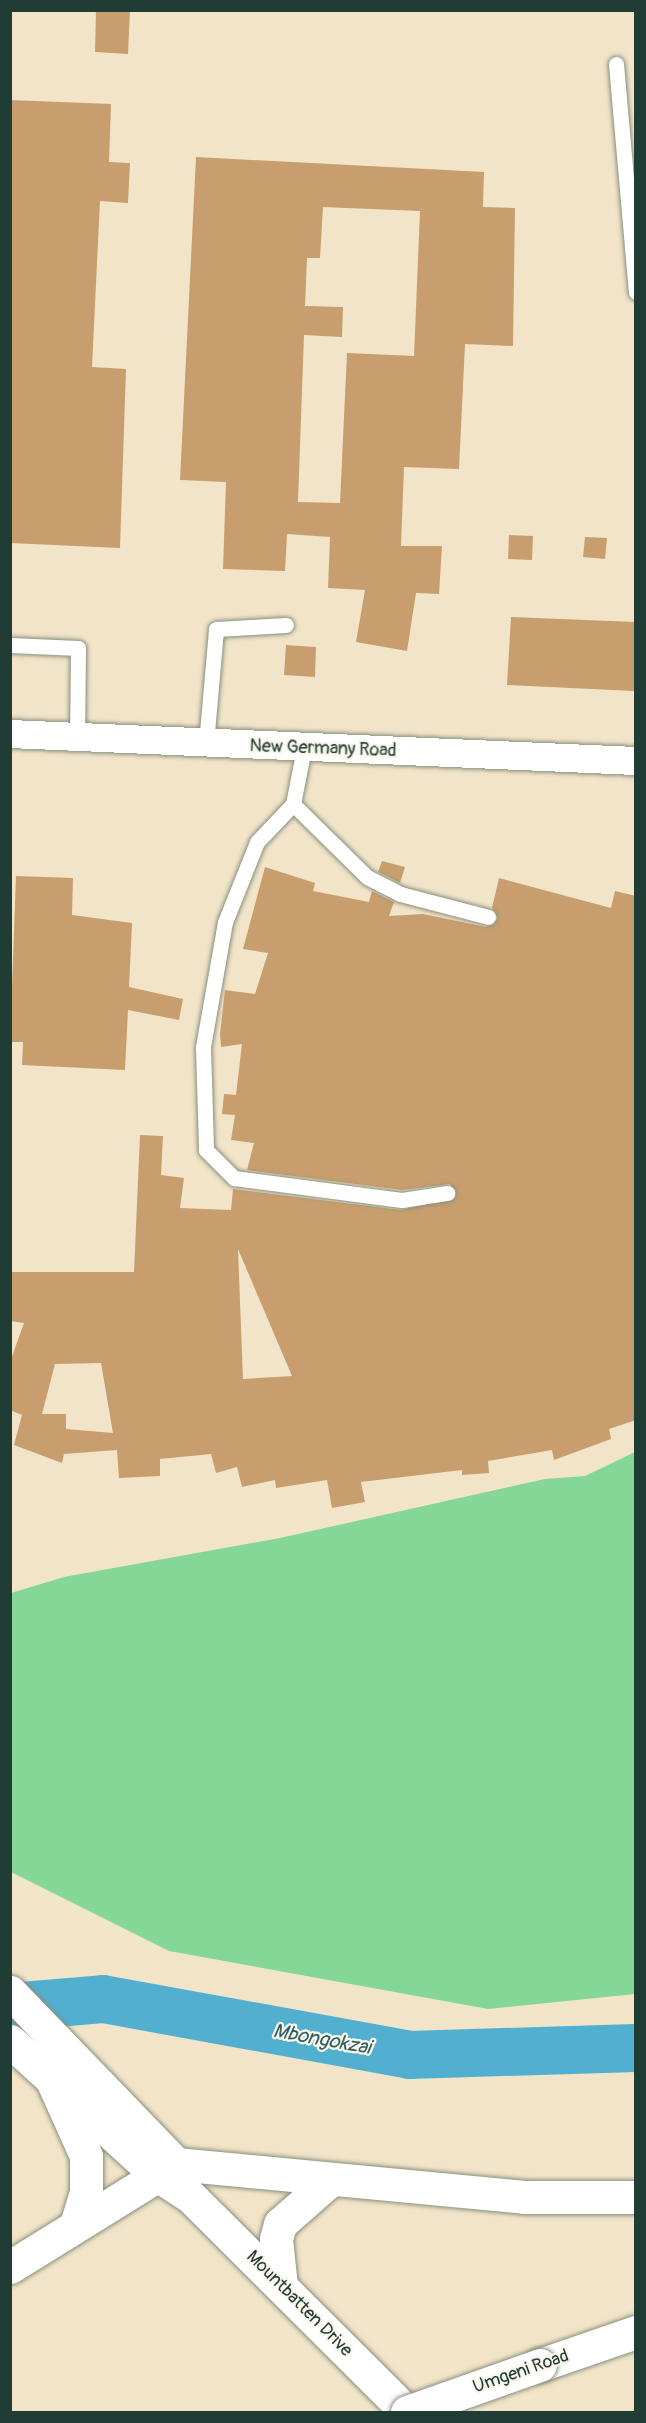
<!DOCTYPE html>
<style>
body{margin:0}
#map{position:relative;width:646px;height:2423px;overflow:hidden;background:#f2e4c8;font-family:Pangolin,sans-serif}
div>[style]{position:absolute}
[style*='--x']{left:calc(var(--x)*1px);top:calc(var(--y)*1px);width:calc(var(--w)*1px);rotate:calc(var(--a)*1deg)}
.green>*{inset:0;background:#85d798}
.river>*{height:48px;margin:-24px;padding:0 24px;transform-origin:24px;border-radius:24px;background:#51afd0}
.building>*{inset:0;background:#c99e6e}
.roads{filter:drop-shadow(0 0 2px #88907e) drop-shadow(0 0 2px #88907e)}
.service>*{height:15px;margin:-7.5px;padding:0 7.5px;transform-origin:7.5px;border-radius:7.5px;background:#fff}
.minor>*{height:28px;margin:-14px;padding:0 14px;transform-origin:14px;border-radius:14px;background:#fff}
.secondary>*{height:33px;margin:-16.5px;padding:0 16.5px;transform-origin:16.5px;border-radius:16.5px;background:#fff}
.motorway>*{height:33px;margin:-16.5px;padding:0 16.5px;transform-origin:16.5px;border-radius:16.5px;background:#fff}
.bridges{filter:drop-shadow(0 0 2px #88907e) drop-shadow(0 0 2px #88907e)}
.motorway-bridge>*{height:33px;margin:-16.5px;padding:0 16.5px;transform-origin:16.5px;border-radius:16.5px;background:#fff}
span{translate:-50% -50%;white-space:nowrap;text-align:center;line-height:1.15;-webkit-text-stroke:4.5px #fbf7ec;paint-order:stroke}
.street-label{font-size:18px;color:#1f3d34}
.water-label{font-size:20px;color:#2e5f63;font-style:italic}
.frame{position:absolute;inset:0;border:12px solid #1f3d34;pointer-events:none}
</style>
<div id="map">
<div class="green">
<div style="clip-path:polygon(635px 1452px,635px 1994px,488px 2009px,169px 1951px,11px 1872px,11px 1593px,64px 1577px,280px 1538px,545px 1479px,585px 1476px)"></div>
</div>
<div class="river">
<div style="--x:10;--y:2007;--w:93;--a:-4.9"></div>
<div style="--x:103;--y:1999;--w:312;--a:10.3"></div>
<div style="--x:410;--y:2055;--w:226;--a:-1.8"></div>
</div>
<div class="building">
<div style="clip-path:polygon(96px 10px,130px 10px,128px 54px,95px 52px)"></div>
<div style="clip-path:polygon(10px 100px,111px 104px,109px 162px,130px 163px,128px 203px,100px 201px,92px 367px,126px 369px,120px 548px,10px 543px)"></div>
<div style="clip-path:polygon(evenodd,196px 157px,484px 172px,483px 207px,515px 208px,513px 346px,465px 344px,459px 469px,404px 467px,401px 546px,442px 546px,439px 594px,416px 593px,407px 651px,356px 642px,365px 590px,328px 588px,330px 537px,287px 534px,285px 571px,223px 569px,226px 482px,180px 480px,196px 157px,323px 207px,420px 211px,414px 356px,347px 353px,340px 503px,298px 502px,304px 335px,342px 337px,343px 307px,305px 306px,307px 258px,320px 258px,323px 207px)"></div>
<div style="clip-path:polygon(509px 535px,533px 536px,532px 560px,508px 559px)"></div>
<div style="clip-path:polygon(585px 537px,607px 538px,605px 559px,583px 557px)"></div>
<div style="clip-path:polygon(511px 617px,636px 622px,634px 691px,507px 685px)"></div>
<div style="clip-path:polygon(286px 645px,316px 647px,315px 677px,284px 675px)"></div>
<div style="clip-path:polygon(382px 861px,405px 867px,400px 883px,378px 872px)"></div>
<div style="clip-path:polygon(evenodd,265px 867px,315px 883px,313px 891px,369px 902px,372px 891px,394px 902px,389px 916px,423px 914px,486px 927px,498px 919px,492px 908px,499px 878px,611px 908px,615px 891px,636px 896px,636px 1420px,609px 1429px,611px 1439px,554px 1460px,552px 1450px,488px 1461px,489px 1473px,462px 1475px,462px 1470px,361px 1482px,365px 1502px,332px 1508px,327px 1480px,276px 1488px,275px 1480px,242px 1487px,237px 1467px,216px 1473px,211px 1454px,160px 1459px,160px 1476px,119px 1478px,117px 1450px,64px 1454px,62px 1463px,14px 1445px,22px 1415px,10px 1410px,10px 1362px,24px 1323px,10px 1321px,10px 1272px,134px 1272px,140px 1135px,163px 1136px,161px 1175px,184px 1178px,180px 1208px,231px 1210px,233px 1189px,401px 1210px,456px 1197px,450px 1184px,402px 1190px,247px 1170px,254px 1143px,231px 1140px,235px 1115px,222px 1114px,224px 1094px,236px 1095px,242px 1044px,221px 1047px,220px 1034px,225px 990px,255px 994px,268px 953px,243px 949px,265px 867px,238px 1249px,292px 1376px,243px 1379px,238px 1249px,265px 867px,101px 1363px,113px 1433px,66px 1429px,66px 1414px,42px 1414px,55px 1364px,101px 1363px)"></div>
<div style="clip-path:polygon(16px 876px,73px 878px,72px 915px,132px 923px,129px 987px,183px 999px,179px 1020px,128px 1010px,125px 1070px,22px 1065px,23px 1042px,10px 1042px)"></div>
</div>
<div class="roads">
<div class="service">
<div style="--x:616;--y:64;--w:229;--a:85"></div>
<div style="--x:10;--y:645;--w:68;--a:2.5"></div>
<div style="--x:78;--y:648;--w:90;--a:90.6"></div>
<div style="--x:206;--y:744;--w:115;--a:-85"></div>
<div style="--x:216;--y:629;--w:70;--a:-3.3"></div>
<div style="--x:304;--y:748;--w:57;--a:101.1"></div>
<div style="--x:293;--y:804;--w:52;--a:133.5"></div>
<div style="--x:257;--y:842;--w:86;--a:111.8"></div>
<div style="--x:225;--y:922;--w:127;--a:100"></div>
<div style="--x:203;--y:1047;--w:103;--a:88.3"></div>
<div style="--x:206;--y:1150;--w:40;--a:45"></div>
<div style="--x:234;--y:1178;--w:169;--a:7.5"></div>
<div style="--x:402;--y:1200;--w:46;--a:-8.8"></div>
<div style="--x:293;--y:804;--w:104;--a:44.6"></div>
<div style="--x:367;--y:877;--w:37;--a:27"></div>
<div style="--x:400;--y:894;--w:91;--a:14.6"></div>
</div>
<div class="minor">
<div style="--x:10;--y:734;--w:627;--a:2.47"></div>
</div>
<div class="secondary">
<div style="--x:10;--y:1992;--w:239;--a:46"></div>
<div style="--x:176;--y:2164;--w:20;--a:66"></div>
<div style="--x:10;--y:2041;--w:199;--a:42.4"></div>
<div style="--x:157;--y:2175;--w:40;--a:32.9"></div>
<div style="--x:191;--y:2197;--w:305;--a:44.9"></div>
</div>
<div class="motorway">
<div style="--x:51;--y:2078;--w:85;--a:65.8"></div>
<div style="--x:86;--y:2156;--w:36;--a:90"></div>
<div style="--x:86;--y:2192;--w:34;--a:107"></div>
<div style="--x:10;--y:2267;--w:195;--a:-31.8"></div>
<div style="--x:176;--y:2164;--w:350;--a:5.4"></div>
<div style="--x:524;--y:2197;--w:112;--a:0"></div>
<div style="--x:281;--y:2286;--w:47;--a:-96.1"></div>
<div style="--x:276;--y:2239;--w:16;--a:-75"></div>
<div style="--x:280;--y:2224;--w:67;--a:-41.3"></div>
<div style="--x:540;--y:2365;--w:102;--a:-19"></div>
</div>
</div>
<div class="bridges">
<div class="motorway-bridge">
<div style="--x:407;--y:2412;--w:141;--a:-19.5"></div>
</div>
</div>
<div class="street-label">
<span style="left:323px;top:749px;rotate:2deg">New Germany Road</span>
<span style="left:299px;top:2304px;rotate:45deg">Mountbatten Drive</span>
<span style="left:521px;top:2372px;rotate:-19deg">Umgeni Road</span>
</div>
<div class="water-label">
<span style="left:322px;top:2039px;rotate:10deg">Mbongokzai</span>
</div>
<div class="frame"></div>
</div>
